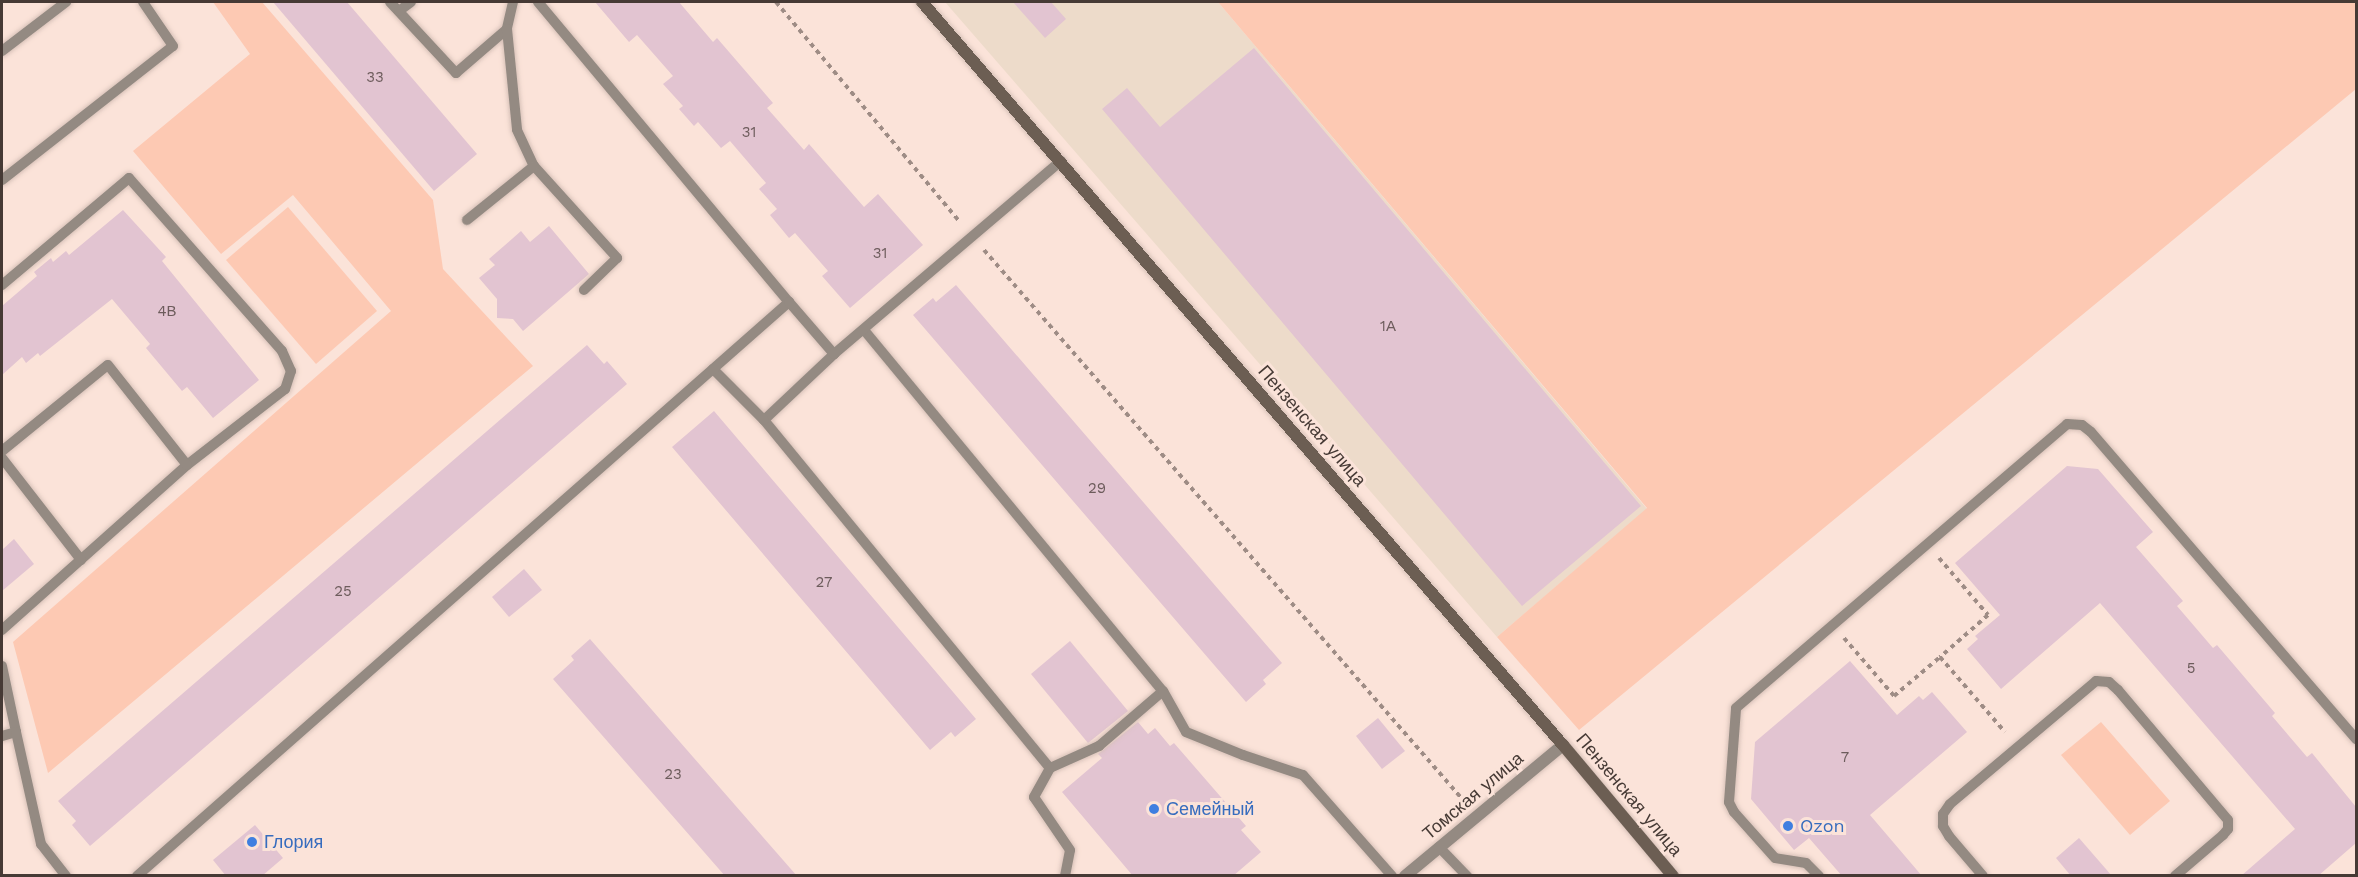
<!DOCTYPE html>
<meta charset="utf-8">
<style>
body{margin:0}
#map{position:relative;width:2358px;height:877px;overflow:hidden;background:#fbe3d9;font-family:"Work Sans",sans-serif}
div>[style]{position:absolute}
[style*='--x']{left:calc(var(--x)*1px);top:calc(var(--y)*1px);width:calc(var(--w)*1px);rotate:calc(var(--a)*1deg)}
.commercial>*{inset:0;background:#eddbca}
.green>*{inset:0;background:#fdc9b3}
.building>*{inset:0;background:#e2c4d1}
.path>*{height:4px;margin-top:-2px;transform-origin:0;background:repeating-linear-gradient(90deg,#9e8c85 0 4.5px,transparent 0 9px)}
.roads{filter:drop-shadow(0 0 2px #d7c1b8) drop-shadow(0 0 2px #d7c1b8)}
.lane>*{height:10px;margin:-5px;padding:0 5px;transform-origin:5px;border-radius:5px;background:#948a82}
.street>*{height:12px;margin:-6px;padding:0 6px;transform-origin:6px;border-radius:6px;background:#948a82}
.secondary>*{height:12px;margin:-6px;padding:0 6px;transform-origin:6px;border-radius:6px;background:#6c5e53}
.dots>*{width:16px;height:16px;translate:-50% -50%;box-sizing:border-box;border:3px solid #fbe3d9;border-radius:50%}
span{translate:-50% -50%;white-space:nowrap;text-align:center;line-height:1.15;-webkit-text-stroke:6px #fbe3d9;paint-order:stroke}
.number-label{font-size:15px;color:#6d5c5c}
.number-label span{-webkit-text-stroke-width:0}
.street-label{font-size:18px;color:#463a35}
.shop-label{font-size:18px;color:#366cbe}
.left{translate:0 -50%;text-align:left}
.frame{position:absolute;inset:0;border:3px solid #463a35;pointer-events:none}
</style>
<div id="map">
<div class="commercial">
<div style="clip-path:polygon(945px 2px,1218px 2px,1647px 509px,1497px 637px)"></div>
</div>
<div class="green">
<div style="clip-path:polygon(213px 2px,262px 2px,433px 200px,443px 269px,533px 366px,48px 773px,13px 642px,391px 311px,293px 195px,221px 254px,133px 151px,250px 54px)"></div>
<div style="clip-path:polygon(1218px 2px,2356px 2px,2356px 89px,1579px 730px,1497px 637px,1647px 508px)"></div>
<div style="clip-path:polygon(288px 207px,377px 311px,316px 364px,226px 260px)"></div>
<div style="clip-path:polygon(2101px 722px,2170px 801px,2130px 835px,2061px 755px)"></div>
</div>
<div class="building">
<div style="clip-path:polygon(273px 2px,347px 2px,477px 154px,434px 191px)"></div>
<div style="clip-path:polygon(595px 2px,679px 2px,713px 42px,717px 38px,773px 103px,767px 108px,804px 150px,809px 144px,864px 207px,878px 194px,923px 245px,850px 308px,822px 276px,828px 271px,795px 233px,789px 238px,770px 215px,777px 209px,759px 189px,766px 183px,730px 141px,721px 148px,698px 122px,694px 126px,679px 109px,683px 106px,663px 84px,673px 76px,637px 35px,629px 42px)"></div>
<div style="clip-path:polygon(1013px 2px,1051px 2px,1066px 19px,1045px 38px)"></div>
<div style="clip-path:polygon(1254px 48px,1641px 506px,1522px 606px,1102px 109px,1127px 88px,1160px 127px)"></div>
<div style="clip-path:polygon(123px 210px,166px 257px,162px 261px,259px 380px,213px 418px,187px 387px,182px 391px,146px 348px,150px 344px,112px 299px,40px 356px,38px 353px,26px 363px,22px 357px,2px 375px,2px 306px,37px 276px,34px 272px,51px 258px,53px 262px,66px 251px,69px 255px)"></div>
<div style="clip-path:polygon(549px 226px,589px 274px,523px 331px,513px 319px,497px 318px,497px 299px,479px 278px,495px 265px,489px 259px,521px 231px,530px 242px)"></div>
<div style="clip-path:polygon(956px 285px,1282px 663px,1263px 680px,1266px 684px,1246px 702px,913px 315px,933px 298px,936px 302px)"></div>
<div style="clip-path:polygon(587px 345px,604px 364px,607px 361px,627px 384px,90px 846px,72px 825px,76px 821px,58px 801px)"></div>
<div style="clip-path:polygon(714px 411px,976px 719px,955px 737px,951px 732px,930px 750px,672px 447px)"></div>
<div style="clip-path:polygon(2067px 466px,2098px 469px,2153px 532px,2136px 547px,2183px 601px,2177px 606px,2213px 648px,2217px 645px,2275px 713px,2272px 716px,2307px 757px,2312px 753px,2356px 807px,2356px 843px,2318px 876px,2241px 876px,2295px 829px,2100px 603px,2001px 689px,1967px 649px,1978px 639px,1975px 636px,2000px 615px,1955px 563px)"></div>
<div style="clip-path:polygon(14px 539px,34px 564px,2px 591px,2px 550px)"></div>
<div style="clip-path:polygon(524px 569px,542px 590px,509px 617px,492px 597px)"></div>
<div style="clip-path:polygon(590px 639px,797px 876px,725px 876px,553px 679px,574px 660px,571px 656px)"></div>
<div style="clip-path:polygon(1070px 641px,1128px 711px,1088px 743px,1031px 674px)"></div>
<div style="clip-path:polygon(1850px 661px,1897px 715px,1919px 696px,1923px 700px,1932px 692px,1967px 732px,1870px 815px,1922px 876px,1842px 876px,1809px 838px,1794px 850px,1751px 799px,1755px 742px)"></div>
<div style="clip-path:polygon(1378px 718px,1405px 751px,1382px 769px,1356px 736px)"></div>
<div style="clip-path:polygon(1138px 722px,1148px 734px,1155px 728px,1170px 746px,1174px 743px,1246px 826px,1241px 830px,1261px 852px,1233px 876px,1133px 876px,1062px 792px,1102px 758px,1098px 754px)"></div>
<div style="clip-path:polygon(255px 825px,283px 858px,262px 876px,226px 876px,213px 860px)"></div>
<div style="clip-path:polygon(2079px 838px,2112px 876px,2071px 876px,2056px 858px)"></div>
</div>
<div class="path">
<div style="--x:776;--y:2;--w:287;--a:50.1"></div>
<div style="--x:984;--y:250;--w:731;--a:48.94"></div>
<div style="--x:1939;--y:558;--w:75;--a:49.3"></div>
<div style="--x:1988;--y:615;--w:64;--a:138.8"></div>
<div style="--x:1940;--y:657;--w:99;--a:49.1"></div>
<div style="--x:1844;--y:638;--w:77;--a:49.2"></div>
<div style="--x:1894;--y:696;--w:60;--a:-40.3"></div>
</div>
<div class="roads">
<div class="lane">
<div style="--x:390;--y:2;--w:97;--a:47.1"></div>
<div style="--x:456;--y:73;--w:67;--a:-40.8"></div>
<div style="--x:513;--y:2;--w:28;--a:103"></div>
<div style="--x:507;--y:29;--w:101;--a:84.3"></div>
<div style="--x:517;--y:130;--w:40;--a:65"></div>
<div style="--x:534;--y:166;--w:124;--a:47.9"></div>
<div style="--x:617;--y:258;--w:46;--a:135.9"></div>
<div style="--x:538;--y:2;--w:391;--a:50.1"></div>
<div style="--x:399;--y:11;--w:15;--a:-37"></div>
<div style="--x:2;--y:51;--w:81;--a:-37.4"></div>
<div style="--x:2;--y:180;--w:217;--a:-38.1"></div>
<div style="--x:173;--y:46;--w:53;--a:-124.3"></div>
<div style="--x:467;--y:220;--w:86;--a:-38.9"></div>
<div style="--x:2;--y:285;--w:166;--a:-40.1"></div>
<div style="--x:129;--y:178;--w:231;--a:48.5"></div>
<div style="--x:282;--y:351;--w:22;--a:66"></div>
<div style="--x:291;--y:371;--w:19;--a:108"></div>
<div style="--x:285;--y:389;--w:124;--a:142.2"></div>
<div style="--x:187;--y:465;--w:248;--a:138.3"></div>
<div style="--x:864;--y:330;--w:469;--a:50.4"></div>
<div style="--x:834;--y:354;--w:96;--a:136.7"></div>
<div style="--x:764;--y:420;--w:450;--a:50.6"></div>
<div style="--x:713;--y:369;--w:72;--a:45"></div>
<div style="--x:2;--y:451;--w:136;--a:-39.1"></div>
<div style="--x:108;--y:365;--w:127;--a:51.7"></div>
<div style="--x:2;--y:458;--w:129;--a:52.2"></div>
<div style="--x:2;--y:666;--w:67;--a:78"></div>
<div style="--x:16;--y:732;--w:15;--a:164"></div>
<div style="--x:16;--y:732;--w:115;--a:77.4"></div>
<div style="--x:41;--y:844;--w:41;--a:52"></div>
<div style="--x:1439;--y:847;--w:40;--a:46"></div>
<div style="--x:137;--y:876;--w:869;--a:-41.36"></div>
<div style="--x:789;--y:302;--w:69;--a:49.1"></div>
<div style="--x:834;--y:354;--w:298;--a:-40.4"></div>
<div style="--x:1065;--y:876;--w:26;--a:-79"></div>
<div style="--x:1070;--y:850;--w:64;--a:-124.2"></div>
<div style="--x:1034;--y:797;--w:33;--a:-61"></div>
<div style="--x:1050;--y:768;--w:54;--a:-24.2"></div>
<div style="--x:1099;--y:746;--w:84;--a:-40.7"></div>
<div style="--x:1163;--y:691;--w:47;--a:60.7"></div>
<div style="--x:1186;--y:732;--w:61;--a:22"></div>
<div style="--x:1243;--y:755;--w:63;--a:18.4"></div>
<div style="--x:1303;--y:775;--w:135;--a:48.6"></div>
<div style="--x:1819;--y:876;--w:18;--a:-135"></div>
<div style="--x:1806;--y:863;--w:31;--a:-171"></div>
<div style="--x:1775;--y:858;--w:62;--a:-131.7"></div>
<div style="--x:1734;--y:812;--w:11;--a:-117"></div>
<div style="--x:1729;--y:802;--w:94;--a:-85.7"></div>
<div style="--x:1736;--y:708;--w:436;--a:-40.6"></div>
<div style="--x:2067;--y:424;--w:15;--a:4"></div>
<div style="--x:2082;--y:425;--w:11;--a:38"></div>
<div style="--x:2091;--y:432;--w:406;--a:49.2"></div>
<div style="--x:1983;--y:876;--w:52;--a:-130.4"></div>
<div style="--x:1949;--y:836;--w:12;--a:-121"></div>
<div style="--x:1943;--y:826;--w:12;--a:-90"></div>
<div style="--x:1943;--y:814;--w:12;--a:-55"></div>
<div style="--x:1950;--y:804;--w:191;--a:-40.1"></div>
<div style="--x:2096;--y:681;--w:13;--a:4"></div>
<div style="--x:2109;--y:682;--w:12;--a:42"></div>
<div style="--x:2118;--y:690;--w:170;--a:49.8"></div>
<div style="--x:2228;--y:820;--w:9;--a:90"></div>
<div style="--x:2228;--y:829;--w:8;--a:130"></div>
<div style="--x:2223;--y:835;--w:63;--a:139.5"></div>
</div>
<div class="street">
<div style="--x:1405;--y:876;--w:205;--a:-39.7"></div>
</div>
<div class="secondary">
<div style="--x:922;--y:2;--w:981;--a:49.22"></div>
<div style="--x:1563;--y:745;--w:171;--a:50"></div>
</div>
</div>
<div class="dots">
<div style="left:1154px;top:809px;background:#3f7fe0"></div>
<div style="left:1788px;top:826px;background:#3f7fe0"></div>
<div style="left:252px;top:842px;background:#3f7fe0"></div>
</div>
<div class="number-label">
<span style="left:375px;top:78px">33</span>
<span style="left:749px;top:133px">31</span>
<span style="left:880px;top:254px">31</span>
<span style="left:167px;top:312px">4В</span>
<span style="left:1388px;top:327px">1А</span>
<span style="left:1097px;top:489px">29</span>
<span style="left:824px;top:583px">27</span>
<span style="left:343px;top:592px">25</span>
<span style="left:2191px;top:669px">5</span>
<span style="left:1845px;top:758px">7</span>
<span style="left:673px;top:775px">23</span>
</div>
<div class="street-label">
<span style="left:1312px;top:426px;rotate:49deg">Пензенская улица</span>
<span style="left:1629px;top:795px;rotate:50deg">Пензенская улица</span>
<span style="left:1473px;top:796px;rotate:-40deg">Томская улица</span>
</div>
<div class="shop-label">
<span class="left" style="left:1166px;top:809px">Семейный</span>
<span class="left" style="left:1800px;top:826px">Ozon</span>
<span class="left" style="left:264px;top:842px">Глория</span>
</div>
<div class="frame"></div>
</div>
